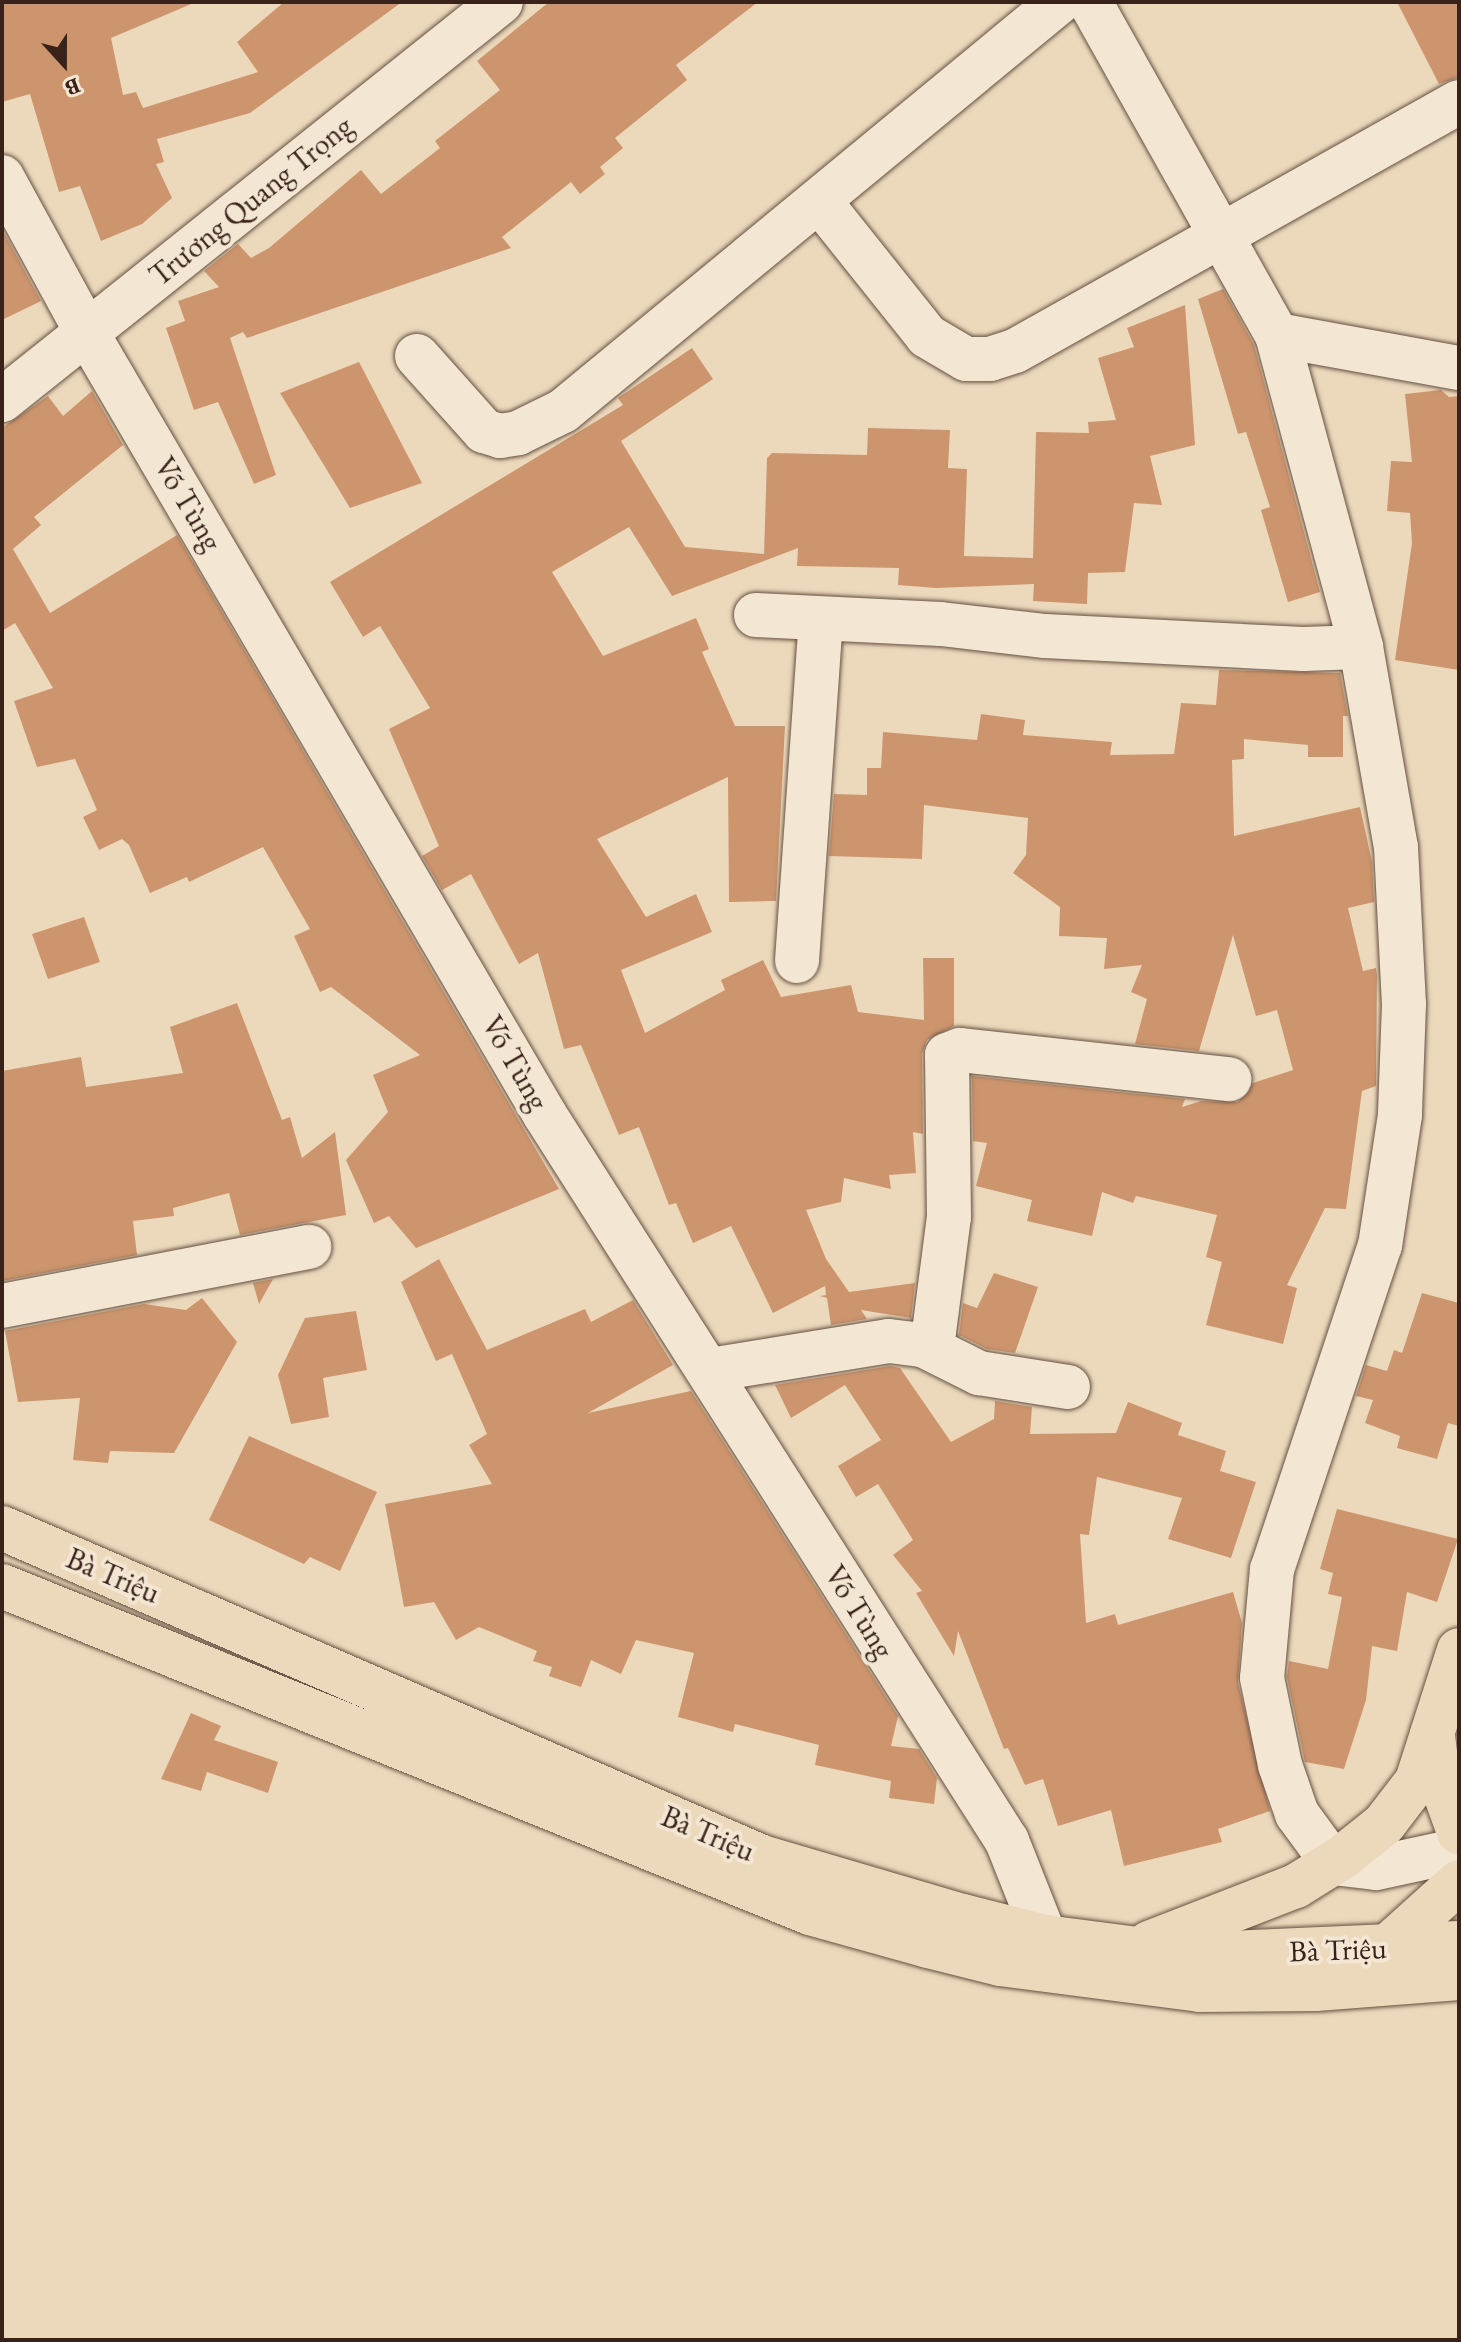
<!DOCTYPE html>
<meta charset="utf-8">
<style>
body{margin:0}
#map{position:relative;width:1461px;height:2342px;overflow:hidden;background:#ecd9bb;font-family:"EB Garamond",serif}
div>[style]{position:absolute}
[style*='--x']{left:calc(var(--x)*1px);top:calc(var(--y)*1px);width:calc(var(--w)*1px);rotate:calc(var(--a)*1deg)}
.building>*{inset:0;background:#cd956d}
.roads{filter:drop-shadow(0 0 2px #655042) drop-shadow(0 0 2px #655042)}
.minor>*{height:44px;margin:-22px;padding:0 22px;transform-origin:22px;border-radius:22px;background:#f3e6d3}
.major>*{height:44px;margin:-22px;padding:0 22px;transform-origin:22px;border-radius:22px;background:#ecd9bb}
.highway>*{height:44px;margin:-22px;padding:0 22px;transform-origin:22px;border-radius:22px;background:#ecd9bb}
span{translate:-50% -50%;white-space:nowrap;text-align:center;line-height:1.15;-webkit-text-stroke:8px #f3e6d3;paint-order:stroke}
.street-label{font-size:30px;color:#38221a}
.frame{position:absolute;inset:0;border:4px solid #38221a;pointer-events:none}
.north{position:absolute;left:24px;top:24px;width:80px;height:80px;-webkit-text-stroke:6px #f3e6d3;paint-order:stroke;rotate:159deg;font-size:22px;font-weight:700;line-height:32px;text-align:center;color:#38221a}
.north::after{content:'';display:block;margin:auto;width:28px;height:36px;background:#38221a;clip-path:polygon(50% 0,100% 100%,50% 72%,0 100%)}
</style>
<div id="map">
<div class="building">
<div style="clip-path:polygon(2px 2px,196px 2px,111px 38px,123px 95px,136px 92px,143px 108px,258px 72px,237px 42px,284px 2px,402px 2px,250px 113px,157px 139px,164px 162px,156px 164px,172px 198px,142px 224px,101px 241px,80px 186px,59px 192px,30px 94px,2px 102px)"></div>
<div style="clip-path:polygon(549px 2px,758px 2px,676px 65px,687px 80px,615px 138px,623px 148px,600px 167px,605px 174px,580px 194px,571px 182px,502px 237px,511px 248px,247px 338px,243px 332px,230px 338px,276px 475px,254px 484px,218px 402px,194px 410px,166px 328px,185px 321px,178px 301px,219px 287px,204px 271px,238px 244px,251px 258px,269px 248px,361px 170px,381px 194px,440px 148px,435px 141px,500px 90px,477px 61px)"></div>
<div style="clip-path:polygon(1397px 2px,1459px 2px,1459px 77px,1439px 84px)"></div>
<div style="clip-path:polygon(2px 229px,41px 301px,2px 320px)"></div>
<div style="clip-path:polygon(1223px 289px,1254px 345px,1320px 592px,1288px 602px,1261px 510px,1270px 507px,1246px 432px,1238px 434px,1198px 299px)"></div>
<div style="clip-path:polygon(1185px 305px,1195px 445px,1150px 456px,1162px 505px,1134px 503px,1125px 572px,1088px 573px,1087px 604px,1033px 601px,1034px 584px,936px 588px,898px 585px,899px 568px,797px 566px,798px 548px,672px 596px,629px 527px,552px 572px,603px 656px,696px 618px,709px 649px,702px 652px,735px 726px,785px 726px,776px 901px,729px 902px,728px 777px,597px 839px,646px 917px,696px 894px,712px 932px,621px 970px,645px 1033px,725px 990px,721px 980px,763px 960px,781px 997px,851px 985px,858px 1012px,924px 1020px,923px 958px,954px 958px,954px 1026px,927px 1040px,922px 1054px,923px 1134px,913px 1132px,916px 1173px,889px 1175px,891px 1189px,844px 1178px,841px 1202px,806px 1210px,826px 1259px,849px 1292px,915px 1283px,911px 1318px,861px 1310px,867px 1319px,831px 1325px,827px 1298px,820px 1296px,826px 1295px,825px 1286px,773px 1313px,731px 1226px,693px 1243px,676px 1203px,669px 1205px,639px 1127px,619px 1135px,581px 1045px,564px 1049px,538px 953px,519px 964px,471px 874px,442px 890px,422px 856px,439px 846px,389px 729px,430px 708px,380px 626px,363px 637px,330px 582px,623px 405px,618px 398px,692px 348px,713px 379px,621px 441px,685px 547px,764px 554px,767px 458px,772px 453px,867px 455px,868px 428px,950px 430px,948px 468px,967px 469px,964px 556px,1033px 558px,1036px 432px,1089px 433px,1088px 422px,1116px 420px,1098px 358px,1134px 347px,1127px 328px)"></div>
<div style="clip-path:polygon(359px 362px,422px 483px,350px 508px,280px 393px)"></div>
<div style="clip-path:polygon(1441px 390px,1449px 397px,1459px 396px,1459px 670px,1395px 660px,1412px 543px,1410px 513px,1387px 511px,1391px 461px,1412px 462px,1405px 394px)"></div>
<div style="clip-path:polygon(92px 391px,123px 445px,34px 517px,41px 525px,13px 549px,50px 613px,177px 535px,559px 1189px,416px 1248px,389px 1216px,374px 1223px,346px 1160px,388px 1112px,373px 1075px,420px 1055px,331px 987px,320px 992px,294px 936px,310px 929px,263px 847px,189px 882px,187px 877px,150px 893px,129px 845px,122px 839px,99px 850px,83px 817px,97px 810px,75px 759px,37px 767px,14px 701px,53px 688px,15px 623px,2px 631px,2px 428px,48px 396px,63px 416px)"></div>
<div style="clip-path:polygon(1219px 670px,1340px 673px,1348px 716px,1343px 716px,1343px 757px,1308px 757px,1308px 745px,1244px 739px,1244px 759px,1232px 760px,1234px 836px,1360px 807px,1372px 862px,1374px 902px,1348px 908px,1363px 971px,1376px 968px,1377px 975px,1376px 1086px,1362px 1091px,1346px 1209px,1325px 1208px,1287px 1285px,1297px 1288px,1283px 1344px,1206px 1325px,1222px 1262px,1206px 1257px,1217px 1215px,1136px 1196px,1133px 1203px,1102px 1192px,1092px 1236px,1027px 1221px,1032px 1200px,976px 1186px,987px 1143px,973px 1141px,972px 1076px,1185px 1099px,1182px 1107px,1201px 1101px,1238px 1102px,1253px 1083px,1293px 1070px,1277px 1010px,1256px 1016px,1233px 935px,1199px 1051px,1135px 1044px,1147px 999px,1131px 992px,1142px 965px,1104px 969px,1107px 938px,1059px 936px,1060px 907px,1013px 873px,1026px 855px,1028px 818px,924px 805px,922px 859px,829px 856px,834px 794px,867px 795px,867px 768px,881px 768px,883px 732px,977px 740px,981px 714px,1025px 720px,1023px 735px,1112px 742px,1110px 755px,1174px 754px,1181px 703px,1216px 705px)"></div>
<div style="clip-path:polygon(84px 917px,100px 962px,48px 979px,32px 934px)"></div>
<div style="clip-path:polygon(237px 1003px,282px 1120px,290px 1117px,302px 1158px,335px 1132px,346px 1215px,240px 1235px,229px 1193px,173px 1208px,174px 1216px,133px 1221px,137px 1255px,2px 1281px,2px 1071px,81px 1057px,86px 1087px,183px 1073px,170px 1027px)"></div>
<div style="clip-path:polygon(439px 1259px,487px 1350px,585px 1309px,591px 1322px,633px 1300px,673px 1365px,588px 1413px,691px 1391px,898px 1716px,891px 1746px,919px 1749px,937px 1778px,934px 1804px,889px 1798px,891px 1781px,815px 1765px,819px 1745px,735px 1724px,733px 1732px,678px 1717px,694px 1653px,636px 1640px,621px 1674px,591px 1660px,581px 1687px,549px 1676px,552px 1667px,533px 1661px,537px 1651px,479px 1627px,456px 1640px,434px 1602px,404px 1607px,385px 1504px,492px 1484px,469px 1445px,487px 1434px,452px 1354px,436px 1361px,401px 1282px)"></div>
<div style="clip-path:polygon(994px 1273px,1038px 1287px,1015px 1353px,987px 1349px,959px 1335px,963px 1303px,977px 1308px)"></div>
<div style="clip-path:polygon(273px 1279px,259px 1304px,253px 1283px)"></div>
<div style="clip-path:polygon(1422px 1293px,1459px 1303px,1459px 1426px,1448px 1423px,1437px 1459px,1397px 1448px,1400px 1436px,1365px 1423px,1373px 1400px,1356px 1396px,1366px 1365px,1387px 1371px,1394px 1350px,1402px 1353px)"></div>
<div style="clip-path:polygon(202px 1298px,237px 1342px,174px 1453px,110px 1451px,108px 1463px,73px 1460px,80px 1398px,18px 1402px,5px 1331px,144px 1304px,186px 1310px)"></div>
<div style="clip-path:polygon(356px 1311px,367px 1370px,323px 1378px,329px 1417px,291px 1424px,278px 1375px,305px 1318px)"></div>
<div style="clip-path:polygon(890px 1366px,900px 1368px,951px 1442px,994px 1419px,995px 1401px,1032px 1407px,1030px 1434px,1116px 1433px,1128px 1402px,1182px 1423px,1178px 1435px,1226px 1451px,1220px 1471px,1256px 1482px,1231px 1558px,1168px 1539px,1182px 1498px,1097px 1477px,1089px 1535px,1080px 1534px,1086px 1623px,1115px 1614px,1118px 1625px,1233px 1592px,1242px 1623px,1238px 1683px,1270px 1811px,1218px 1829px,1222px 1842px,1124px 1866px,1111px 1810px,1058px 1826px,1043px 1779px,1025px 1785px,1008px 1748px,1004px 1749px,958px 1631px,954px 1656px,916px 1593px,922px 1591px,893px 1555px,913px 1540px,878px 1484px,856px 1497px,838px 1466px,881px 1440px,845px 1385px,791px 1418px,775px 1385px)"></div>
<div style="clip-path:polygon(249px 1436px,377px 1492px,340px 1571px,310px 1557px,304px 1564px,209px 1520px)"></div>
<div style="clip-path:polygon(1337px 1509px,1458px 1539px,1437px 1602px,1407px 1592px,1397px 1651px,1372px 1646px,1366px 1700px,1344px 1769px,1305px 1762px,1287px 1677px,1289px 1661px,1328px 1669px,1342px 1597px,1328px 1594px,1333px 1573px,1320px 1569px)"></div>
<div style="clip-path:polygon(191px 1713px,221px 1726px,214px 1740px,278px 1762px,268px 1793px,207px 1772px,201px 1791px,161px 1779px)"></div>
</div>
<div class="roads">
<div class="minor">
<div style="--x:1090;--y:2;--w:382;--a:60.7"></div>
<div style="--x:1277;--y:335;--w:323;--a:74.9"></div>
<div style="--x:1361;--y:647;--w:203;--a:80.1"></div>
<div style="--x:1396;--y:847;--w:157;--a:87.1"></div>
<div style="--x:1404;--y:1004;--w:111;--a:92.1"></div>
<div style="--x:1400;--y:1115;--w:132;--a:98.7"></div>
<div style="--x:1380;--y:1245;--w:342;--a:108.4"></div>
<div style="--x:1272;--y:1569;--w:109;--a:95.2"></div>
<div style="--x:1262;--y:1678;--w:89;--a:78.3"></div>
<div style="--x:1280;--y:1765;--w:52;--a:70.9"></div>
<div style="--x:1297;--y:1814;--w:61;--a:53.7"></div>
<div style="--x:1333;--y:1863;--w:43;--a:6.6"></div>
<div style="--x:1376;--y:1868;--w:85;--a:-12.2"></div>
<div style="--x:2;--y:177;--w:178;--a:61.4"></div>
<div style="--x:87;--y:333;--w:906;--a:59.64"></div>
<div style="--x:545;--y:1115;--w:861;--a:57.53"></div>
<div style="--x:1007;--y:1841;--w:103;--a:68.4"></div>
<div style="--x:821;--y:203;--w:170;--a:51.4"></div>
<div style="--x:927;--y:336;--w:45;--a:30.5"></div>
<div style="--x:966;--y:359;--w:24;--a:0"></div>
<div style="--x:990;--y:359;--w:26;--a:-18"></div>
<div style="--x:1015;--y:351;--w:509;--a:-29.28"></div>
<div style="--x:1277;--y:335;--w:185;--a:10.3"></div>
<div style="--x:417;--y:356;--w:101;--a:48.2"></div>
<div style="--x:484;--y:431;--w:17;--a:17"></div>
<div style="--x:500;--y:436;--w:18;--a:-9"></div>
<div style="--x:518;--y:433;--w:50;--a:-26.1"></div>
<div style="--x:563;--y:411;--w:643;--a:-39.51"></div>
<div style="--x:2;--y:400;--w:638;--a:-38.58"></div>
<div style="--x:756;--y:615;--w:185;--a:2.8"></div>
<div style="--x:941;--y:624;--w:105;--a:6.6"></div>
<div style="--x:1045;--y:636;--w:258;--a:2.9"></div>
<div style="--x:1303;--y:649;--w:58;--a:-2"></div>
<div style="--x:797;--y:961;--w:342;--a:-86"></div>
<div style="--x:2;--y:1306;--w:313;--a:-10.9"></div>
<div style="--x:923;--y:1345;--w:63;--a:26.6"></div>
<div style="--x:979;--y:1373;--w:90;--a:8.9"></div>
<div style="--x:710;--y:1370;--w:181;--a:-9.2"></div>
<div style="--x:889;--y:1341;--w:34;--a:7"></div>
<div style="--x:923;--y:1345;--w:17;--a:-50"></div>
<div style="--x:934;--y:1332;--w:116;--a:-82.6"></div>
<div style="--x:949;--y:1217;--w:162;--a:-90.7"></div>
<div style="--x:947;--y:1055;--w:14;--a:-21"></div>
<div style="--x:960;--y:1050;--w:271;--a:6.2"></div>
</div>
<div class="major">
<div style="--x:1432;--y:1734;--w:88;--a:-72.2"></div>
</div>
<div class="highway">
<div style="--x:2;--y:1528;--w:828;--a:23.41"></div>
<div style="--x:762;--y:1857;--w:209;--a:16.4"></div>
<div style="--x:963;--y:1916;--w:85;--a:14.4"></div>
<div style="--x:1045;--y:1937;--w:140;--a:7.4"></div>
<div style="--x:1184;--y:1955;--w:275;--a:-2.5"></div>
<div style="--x:2;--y:1586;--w:872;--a:22.03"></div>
<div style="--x:810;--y:1913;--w:123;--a:15.6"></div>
<div style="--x:928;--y:1946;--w:74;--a:14"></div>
<div style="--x:1000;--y:1964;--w:202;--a:7.4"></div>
<div style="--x:1200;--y:1990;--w:116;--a:-0.5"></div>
<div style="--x:1316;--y:1989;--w:143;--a:-4.4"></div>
<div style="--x:1433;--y:1736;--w:38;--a:83"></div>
<div style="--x:1438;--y:1774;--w:62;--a:70.1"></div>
<div style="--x:1149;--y:1943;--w:158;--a:-21.2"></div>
<div style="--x:1296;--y:1886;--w:57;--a:-32"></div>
<div style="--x:1344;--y:1856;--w:51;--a:-38.7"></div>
<div style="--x:1384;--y:1824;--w:54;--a:-52.5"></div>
<div style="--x:1417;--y:1781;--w:49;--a:-72.3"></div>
<div style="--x:1380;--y:1953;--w:106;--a:-41.9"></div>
</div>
</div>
<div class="street-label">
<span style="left:251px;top:201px;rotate:-39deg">Trương Quang Trọng</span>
<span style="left:188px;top:504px;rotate:59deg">Võ Tùng</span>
<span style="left:515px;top:1063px;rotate:60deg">Võ Tùng</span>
<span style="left:113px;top:1576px;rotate:23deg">Bà Triệu</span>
<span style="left:859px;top:1612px;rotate:58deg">Võ Tùng</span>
<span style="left:708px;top:1834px;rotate:23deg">Bà Triệu</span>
<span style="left:1338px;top:1950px;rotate:-2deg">Bà Triệu</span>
</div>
<div class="frame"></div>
<div class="north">B</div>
</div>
